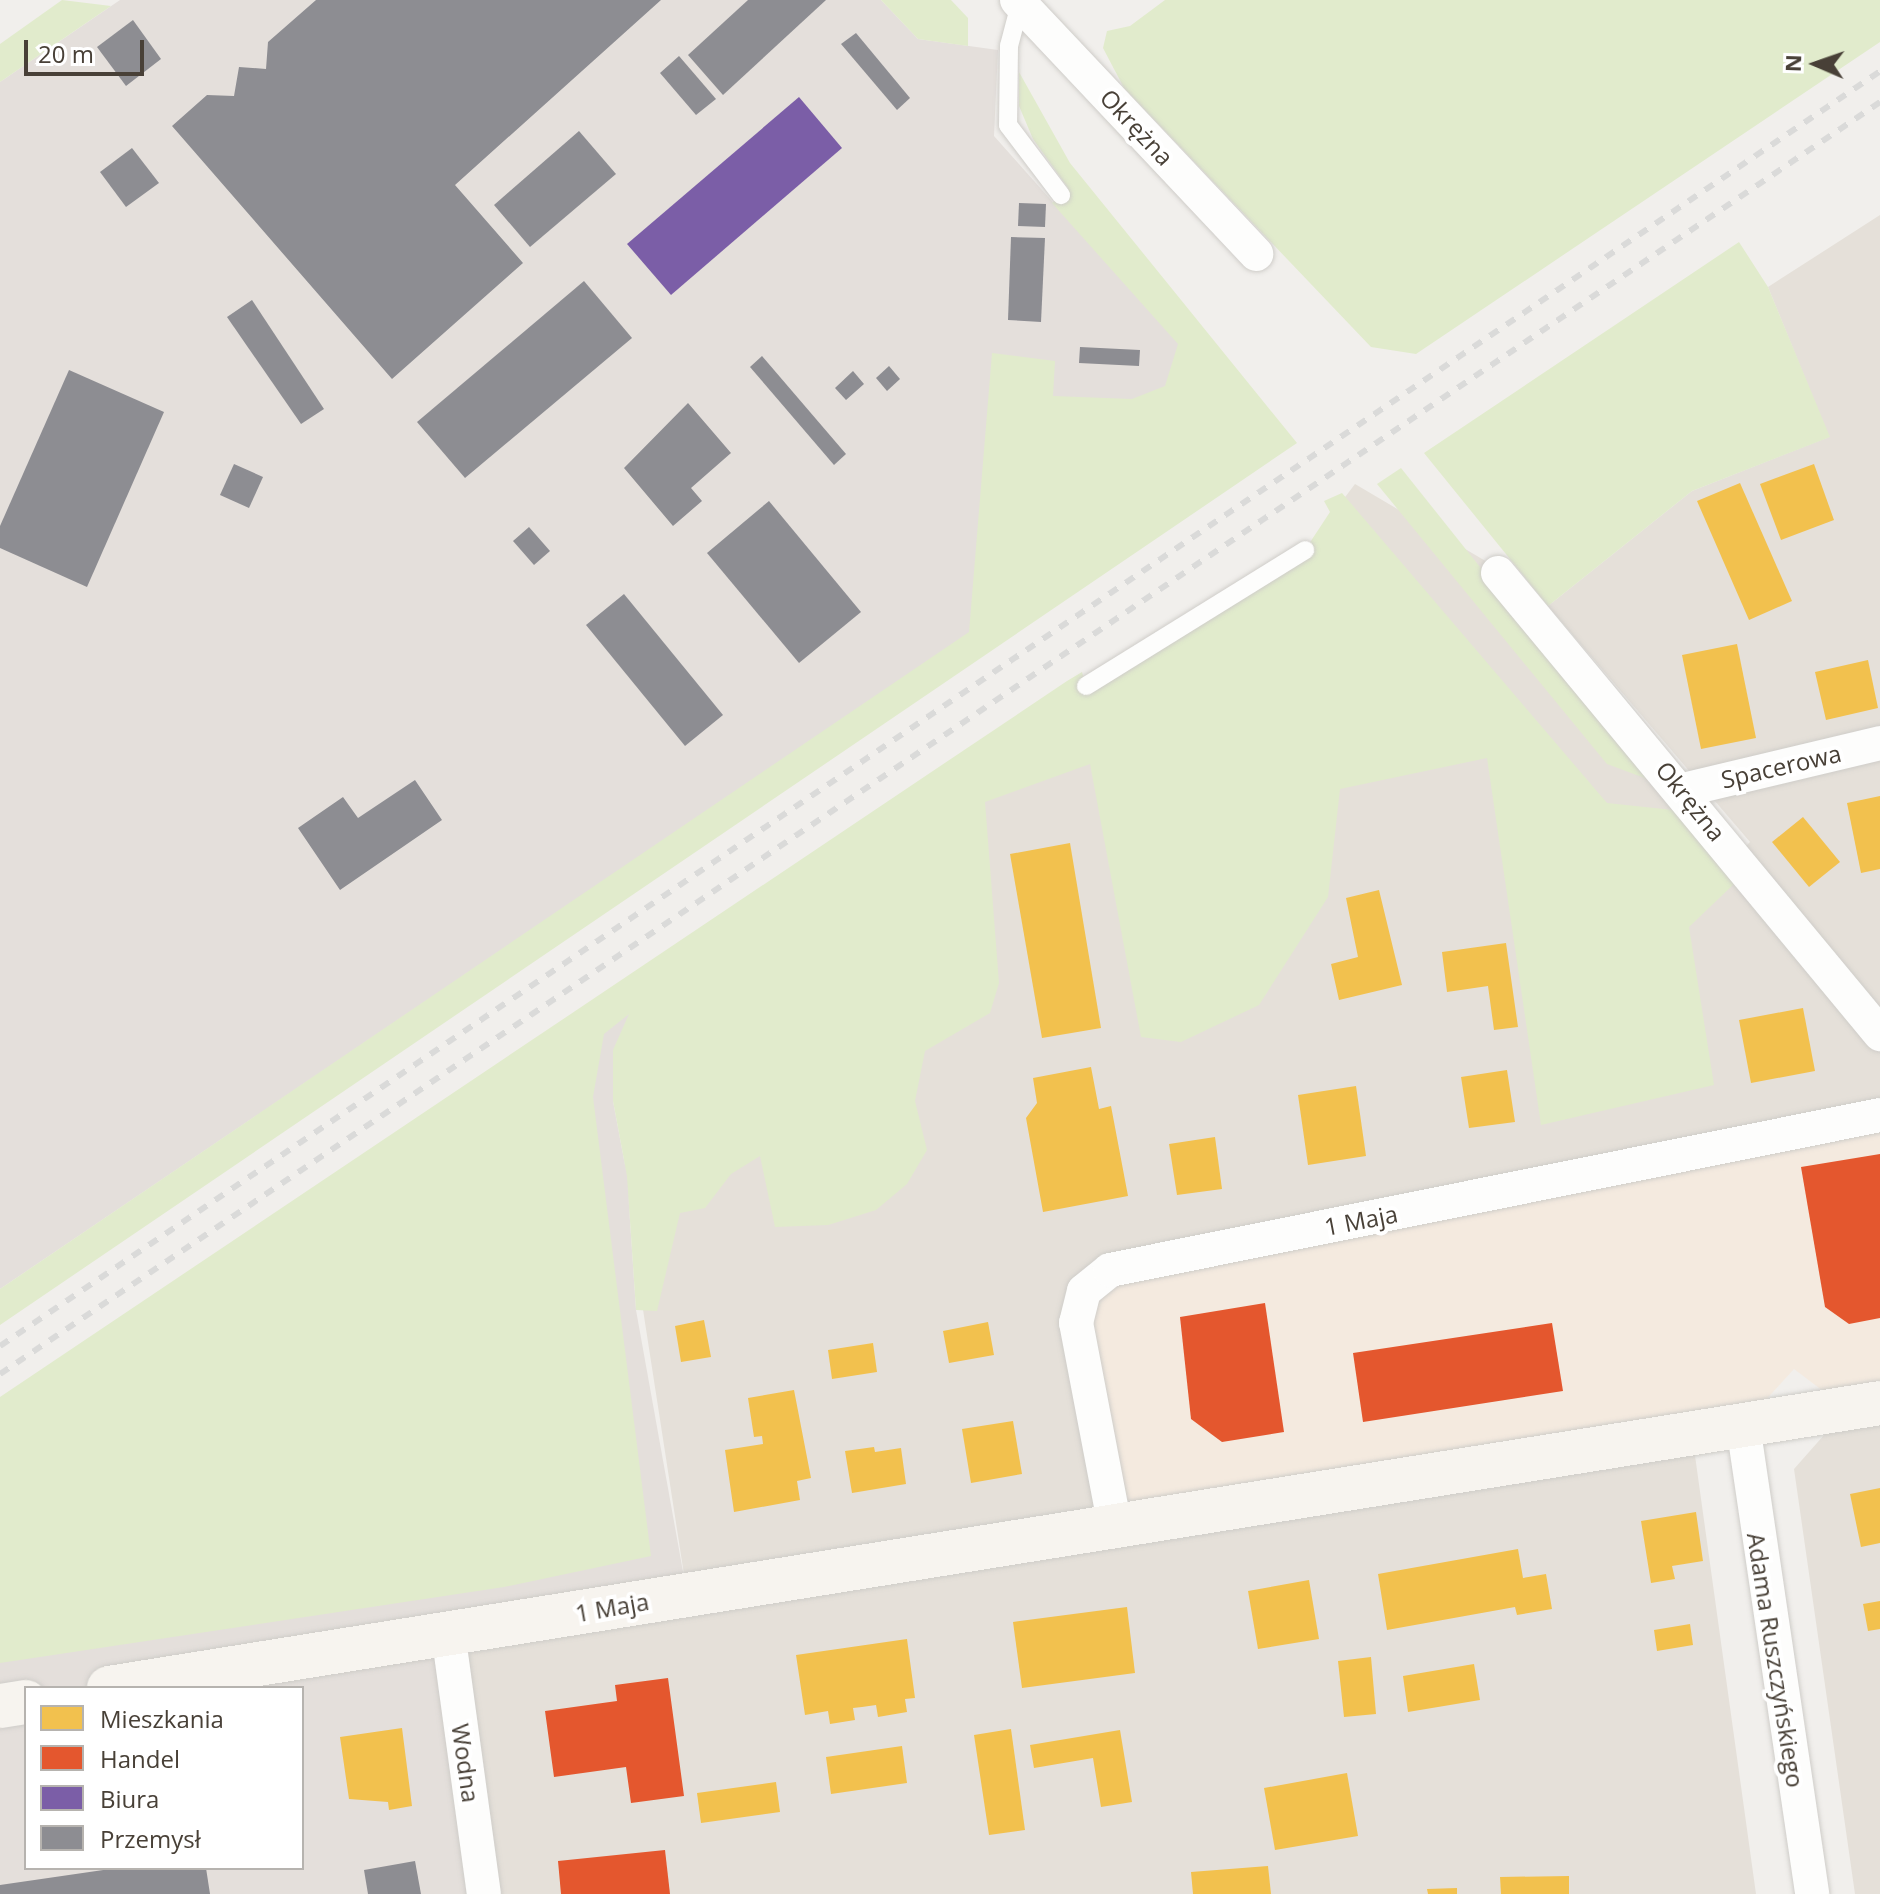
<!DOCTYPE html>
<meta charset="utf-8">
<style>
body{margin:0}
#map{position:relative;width:1880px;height:1894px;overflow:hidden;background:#f1efec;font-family:"Open Sans",sans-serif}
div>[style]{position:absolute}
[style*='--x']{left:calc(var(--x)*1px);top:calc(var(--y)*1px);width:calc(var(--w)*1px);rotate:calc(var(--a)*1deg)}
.residential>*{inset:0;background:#e5e0d9}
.commercial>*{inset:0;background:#f4eadf}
.industrial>*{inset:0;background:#e4dfdb}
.green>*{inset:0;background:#e1ebcc}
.homes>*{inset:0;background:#f2c14e}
.shops>*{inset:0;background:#e4572e}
.offices>*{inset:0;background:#7b5ea7}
.industry>*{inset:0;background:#8d8d92}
.roads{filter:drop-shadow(0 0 2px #cfcdc9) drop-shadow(0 0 2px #cfcdc9)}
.lane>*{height:18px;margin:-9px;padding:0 9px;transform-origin:9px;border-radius:9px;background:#fdfdfc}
.street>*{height:34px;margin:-17px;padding:0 17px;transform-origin:17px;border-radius:17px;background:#fdfdfc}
.secondary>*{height:44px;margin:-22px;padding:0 22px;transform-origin:22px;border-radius:22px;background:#f7f4ef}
.rail>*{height:6px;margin-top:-3px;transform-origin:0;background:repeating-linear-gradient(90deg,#dadad9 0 10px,transparent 0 20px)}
span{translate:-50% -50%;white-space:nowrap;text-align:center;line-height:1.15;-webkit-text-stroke:8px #fff;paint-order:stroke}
.street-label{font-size:24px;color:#484037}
.legend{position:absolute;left:24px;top:1686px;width:280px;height:184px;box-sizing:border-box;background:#fff;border:2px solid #b6b3af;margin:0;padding:10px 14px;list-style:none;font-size:24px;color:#484037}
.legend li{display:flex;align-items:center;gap:16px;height:40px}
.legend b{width:40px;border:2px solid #b6b3af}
.north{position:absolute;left:1776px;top:24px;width:80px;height:80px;-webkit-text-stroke:6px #fff;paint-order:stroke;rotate:272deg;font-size:22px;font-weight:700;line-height:32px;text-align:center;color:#484037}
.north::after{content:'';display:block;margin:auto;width:28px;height:36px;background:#484037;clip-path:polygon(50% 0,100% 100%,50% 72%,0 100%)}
.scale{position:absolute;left:24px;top:40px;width:120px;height:36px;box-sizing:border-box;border:4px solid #484037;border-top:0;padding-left:10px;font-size:24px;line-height:28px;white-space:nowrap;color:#484037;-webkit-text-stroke:6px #fff;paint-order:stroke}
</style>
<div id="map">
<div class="residential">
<div style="clip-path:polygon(1880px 215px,1880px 1894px,1855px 1894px,1794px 1469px,1847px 1409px,1794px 1363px,1692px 1434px,1756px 1894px,484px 1894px,448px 1632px,687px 1594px,633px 1245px,613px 1050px,1305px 550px,1355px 484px,1494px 566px,1737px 855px,1750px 842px,1548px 606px,1692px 491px,1829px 437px,1768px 287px)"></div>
</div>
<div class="commercial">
<div style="clip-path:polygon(1880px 1115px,1880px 1403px,1847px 1409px,1794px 1369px,1743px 1425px,1115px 1527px,1084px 1291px)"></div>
</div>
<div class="industrial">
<div style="clip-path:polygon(120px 0,881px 0,918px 39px,998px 50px,994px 136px,1261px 436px,0 1289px,0 82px)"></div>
<div style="clip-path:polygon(evenodd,663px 973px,613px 1101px,627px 1176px,636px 1310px,687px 1594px,448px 1633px,484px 1894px,0 1894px,0 1408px,663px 973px,26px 1688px,302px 1688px,302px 1868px,26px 1868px,26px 1688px)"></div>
</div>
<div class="green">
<div style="clip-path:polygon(62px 0,111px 6px,0 82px,0 44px)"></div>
<div style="clip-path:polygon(881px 0,951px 0,968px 18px,968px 46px,918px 39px)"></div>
<div style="clip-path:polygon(1165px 0,1880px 0,1880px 42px,1416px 354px,1371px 347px,1124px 88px,1103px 48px,1107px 31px,1130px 26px)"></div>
<div style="clip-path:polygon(1019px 72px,1070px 163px,1297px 443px,0 1325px,0 1289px,969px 632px,992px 353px,1055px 361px,1053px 396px,1132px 399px,1165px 386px,1178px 344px,1052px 203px,1068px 188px,1033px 139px,1019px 106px)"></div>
<div style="clip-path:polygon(1739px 242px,1768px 287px,1830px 437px,1692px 491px,1548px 606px,1424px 453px)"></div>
<div style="clip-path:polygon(1401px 468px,1650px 780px,1607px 764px,1377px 484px)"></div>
<div style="clip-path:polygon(1342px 493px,1607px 803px,1673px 810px,1735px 883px,1689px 927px,1714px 1085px,1541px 1125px,1487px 758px,1340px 789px,1328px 897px,1259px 1005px,1181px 1042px,1141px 1037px,1090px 764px,985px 802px,999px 983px,990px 1013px,925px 1051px,915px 1101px,927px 1150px,907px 1184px,876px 1210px,828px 1225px,775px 1227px,760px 1156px,731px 1174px,705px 1208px,680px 1213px,657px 1311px,636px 1310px,627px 1176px,613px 1101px,613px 1050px,629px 1014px,604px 1034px,593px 1097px,651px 1556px,504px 1587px,0 1663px,0 1397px,1067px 681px,1082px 672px,1086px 685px,1305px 550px,1330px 512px,1324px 501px)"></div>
</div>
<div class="homes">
<div style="clip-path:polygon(1814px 464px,1834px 520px,1781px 540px,1760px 484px)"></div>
<div style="clip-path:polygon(1740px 483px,1792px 601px,1749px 620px,1697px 501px)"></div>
<div style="clip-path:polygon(1737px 644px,1756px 738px,1701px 749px,1682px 655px)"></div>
<div style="clip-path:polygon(1868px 660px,1878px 708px,1826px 720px,1815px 672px)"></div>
<div style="clip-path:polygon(1880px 796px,1880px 869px,1861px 873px,1847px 803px)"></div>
<div style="clip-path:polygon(1803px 817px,1840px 862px,1809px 887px,1772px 842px)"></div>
<div style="clip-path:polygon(1070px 843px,1101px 1028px,1042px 1038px,1010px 854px)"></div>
<div style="clip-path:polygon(1379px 890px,1402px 985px,1339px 1000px,1331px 964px,1358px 957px,1346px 898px)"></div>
<div style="clip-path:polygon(1506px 943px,1518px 1027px,1494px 1030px,1488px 986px,1447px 992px,1442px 952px)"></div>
<div style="clip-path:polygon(1803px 1008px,1815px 1071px,1751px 1083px,1739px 1020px)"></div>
<div style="clip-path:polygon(1091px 1067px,1099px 1109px,1111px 1106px,1128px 1196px,1043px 1212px,1026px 1118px,1037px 1103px,1033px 1078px)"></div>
<div style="clip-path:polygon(1507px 1070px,1515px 1122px,1469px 1128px,1461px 1077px)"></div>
<div style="clip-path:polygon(1356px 1086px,1366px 1156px,1308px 1165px,1298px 1095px)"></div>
<div style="clip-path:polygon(1215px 1137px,1222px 1189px,1177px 1195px,1169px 1144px)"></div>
<div style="clip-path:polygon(704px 1320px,711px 1357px,681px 1362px,675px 1326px)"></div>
<div style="clip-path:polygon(988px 1322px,994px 1355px,949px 1363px,943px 1331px)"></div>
<div style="clip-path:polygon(873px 1343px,877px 1372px,832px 1379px,828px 1350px)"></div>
<div style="clip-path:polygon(794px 1390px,811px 1478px,797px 1481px,800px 1500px,734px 1512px,725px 1450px,763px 1444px,762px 1436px,754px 1437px,748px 1398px)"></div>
<div style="clip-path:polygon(1013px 1421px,1022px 1474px,971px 1483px,962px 1429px)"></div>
<div style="clip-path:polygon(874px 1447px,875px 1452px,901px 1448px,906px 1484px,852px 1493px,845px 1451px)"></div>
<div style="clip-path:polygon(1880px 1488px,1880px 1543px,1861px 1547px,1850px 1494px)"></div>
<div style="clip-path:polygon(1696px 1512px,1703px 1561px,1672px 1566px,1675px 1579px,1651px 1583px,1641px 1521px)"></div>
<div style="clip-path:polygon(1518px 1549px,1523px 1578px,1546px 1574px,1552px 1609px,1517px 1615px,1515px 1607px,1387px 1630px,1378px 1574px)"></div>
<div style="clip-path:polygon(1309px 1580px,1319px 1639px,1258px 1649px,1248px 1591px)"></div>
<div style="clip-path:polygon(1880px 1601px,1880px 1629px,1868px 1631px,1863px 1604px)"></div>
<div style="clip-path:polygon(1127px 1607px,1135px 1673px,1022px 1688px,1013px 1622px)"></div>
<div style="clip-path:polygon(1690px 1624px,1693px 1645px,1657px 1651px,1654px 1630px)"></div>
<div style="clip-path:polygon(907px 1639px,915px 1698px,905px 1699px,907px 1712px,878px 1717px,876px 1705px,862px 1707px,853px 1708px,855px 1720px,830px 1724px,828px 1711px,805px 1715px,796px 1655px)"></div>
<div style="clip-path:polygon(1371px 1657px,1376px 1714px,1344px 1717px,1338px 1661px)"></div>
<div style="clip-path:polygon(1474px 1664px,1480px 1700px,1408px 1712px,1403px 1676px)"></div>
<div style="clip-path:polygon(402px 1728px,412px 1806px,389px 1810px,388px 1802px,349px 1799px,340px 1737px)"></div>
<div style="clip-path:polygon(1011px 1729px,1025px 1830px,989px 1835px,974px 1735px)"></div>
<div style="clip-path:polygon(1120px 1730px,1132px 1802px,1101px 1807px,1093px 1758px,1034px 1768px,1030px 1745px)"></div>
<div style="clip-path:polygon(902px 1746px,907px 1783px,831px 1794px,826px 1757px)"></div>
<div style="clip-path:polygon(1347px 1773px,1358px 1836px,1275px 1850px,1264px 1788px)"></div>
<div style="clip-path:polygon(776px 1782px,780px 1812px,701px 1823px,697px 1793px)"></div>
<div style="clip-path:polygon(1268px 1866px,1271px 1894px,1193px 1894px,1191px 1872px)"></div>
<div style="clip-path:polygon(1569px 1876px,1569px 1894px,1501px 1894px,1500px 1877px)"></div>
<div style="clip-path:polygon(1457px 1888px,1457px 1894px,1428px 1894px,1427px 1889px)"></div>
</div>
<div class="shops">
<div style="clip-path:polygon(1880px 1154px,1880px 1318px,1849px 1324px,1825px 1307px,1801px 1167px)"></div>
<div style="clip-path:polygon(1265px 1303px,1284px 1432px,1222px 1442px,1191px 1419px,1180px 1317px)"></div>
<div style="clip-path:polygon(1552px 1323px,1563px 1391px,1363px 1422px,1353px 1353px)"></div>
<div style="clip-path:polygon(668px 1678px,684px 1796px,631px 1803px,626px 1767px,554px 1777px,545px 1711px,617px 1701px,615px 1685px)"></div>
<div style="clip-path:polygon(665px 1850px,670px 1894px,561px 1894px,558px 1861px)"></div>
</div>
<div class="offices">
<div style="clip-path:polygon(799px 97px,842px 148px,671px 295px,627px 244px)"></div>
</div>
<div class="industry">
<div style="clip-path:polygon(316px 0,661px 0,455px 185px,523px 263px,392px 379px,172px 126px,207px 95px,234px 96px,239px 67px,266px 69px,268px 42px)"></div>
<div style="clip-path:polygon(748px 0,826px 0,723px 95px,688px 55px)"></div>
<div style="clip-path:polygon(133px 20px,161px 59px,126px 86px,97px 47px)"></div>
<div style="clip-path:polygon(856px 33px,910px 98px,897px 110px,841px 44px)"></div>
<div style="clip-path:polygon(679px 56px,716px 99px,696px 115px,660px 73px)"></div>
<div style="clip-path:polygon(579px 131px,616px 174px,530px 247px,494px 205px)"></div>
<div style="clip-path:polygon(132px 148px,159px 183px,126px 207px,100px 172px)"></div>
<div style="clip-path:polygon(1019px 203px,1046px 204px,1045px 227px,1018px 226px)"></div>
<div style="clip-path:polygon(1011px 237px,1045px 238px,1041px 322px,1008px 320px)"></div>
<div style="clip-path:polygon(584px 281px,632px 338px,465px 478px,417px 422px)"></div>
<div style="clip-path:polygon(252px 300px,324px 409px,301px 424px,227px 317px)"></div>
<div style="clip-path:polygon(1080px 347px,1140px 350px,1139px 366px,1079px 363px)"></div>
<div style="clip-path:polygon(762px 356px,846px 454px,834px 465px,750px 367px)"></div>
<div style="clip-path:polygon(889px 366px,900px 379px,887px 391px,876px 378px)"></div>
<div style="clip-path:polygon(69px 370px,164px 412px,87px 587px,0 548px,0 526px)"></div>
<div style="clip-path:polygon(853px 371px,864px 384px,846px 400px,835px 388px)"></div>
<div style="clip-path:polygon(688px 403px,731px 453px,691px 488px,702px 501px,673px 526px,624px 468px)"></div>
<div style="clip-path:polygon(234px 464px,263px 477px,249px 508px,220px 495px)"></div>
<div style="clip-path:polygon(769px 501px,861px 612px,799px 663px,707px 553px)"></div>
<div style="clip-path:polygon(529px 527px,550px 551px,534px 565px,513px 541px)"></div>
<div style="clip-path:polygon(624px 594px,723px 715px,685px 746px,586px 625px)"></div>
<div style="clip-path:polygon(415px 780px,442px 820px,340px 890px,298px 828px,343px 797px,358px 818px)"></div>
<div style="clip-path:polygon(415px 1861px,421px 1894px,368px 1894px,364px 1870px)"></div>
<div style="clip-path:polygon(117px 1868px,206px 1868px,210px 1894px,0 1894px,0 1885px)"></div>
</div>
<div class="roads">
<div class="lane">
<div style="--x:1020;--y:4;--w:43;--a:104.7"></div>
<div style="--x:1009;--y:46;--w:79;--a:90.7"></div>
<div style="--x:1008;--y:125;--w:88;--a:52.9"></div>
<div style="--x:1086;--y:686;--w:258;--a:-31.8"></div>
</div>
<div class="street">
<div style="--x:1017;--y:0;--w:349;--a:46.7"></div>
<div style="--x:1498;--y:573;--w:599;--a:50.35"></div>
<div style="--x:1683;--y:790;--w:203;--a:-13.4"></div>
<div style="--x:1743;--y:1425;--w:474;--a:81.6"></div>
<div style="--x:1115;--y:1527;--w:208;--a:-100.8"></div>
<div style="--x:1076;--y:1323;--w:33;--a:-76"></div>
<div style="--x:1084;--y:1291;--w:33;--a:-39"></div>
<div style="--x:1110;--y:1270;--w:785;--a:-11.38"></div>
<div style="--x:448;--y:1632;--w:264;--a:82.2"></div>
</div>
<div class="secondary">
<div style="--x:109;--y:1688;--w:1794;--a:-9.14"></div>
<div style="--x:0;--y:1706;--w:26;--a:-9"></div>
</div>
</div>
<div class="rail">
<div style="--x:0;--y:1346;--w:2272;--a:-34.14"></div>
<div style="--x:0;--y:1374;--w:2270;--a:-34.08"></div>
</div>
<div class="street-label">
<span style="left:1137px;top:127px;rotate:47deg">Okrężna</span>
<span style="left:1781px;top:766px;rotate:-13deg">Spacerowa</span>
<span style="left:1691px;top:801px;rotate:51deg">Okrężna</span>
<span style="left:1361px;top:1220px;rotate:-11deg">1 Maja</span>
<span style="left:612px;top:1607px;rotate:-10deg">1 Maja</span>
<span style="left:1776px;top:1660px;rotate:81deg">Adama Ruszczyńskiego</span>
<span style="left:466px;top:1763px;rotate:82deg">Wodna</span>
</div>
<ul class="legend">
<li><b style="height:22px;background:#f2c14e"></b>Mieszkania</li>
<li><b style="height:22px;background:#e4572e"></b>Handel</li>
<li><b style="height:22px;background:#7b5ea7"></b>Biura</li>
<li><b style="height:22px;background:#8d8d92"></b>Przemysł</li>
</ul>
<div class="north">N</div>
<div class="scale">20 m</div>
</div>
